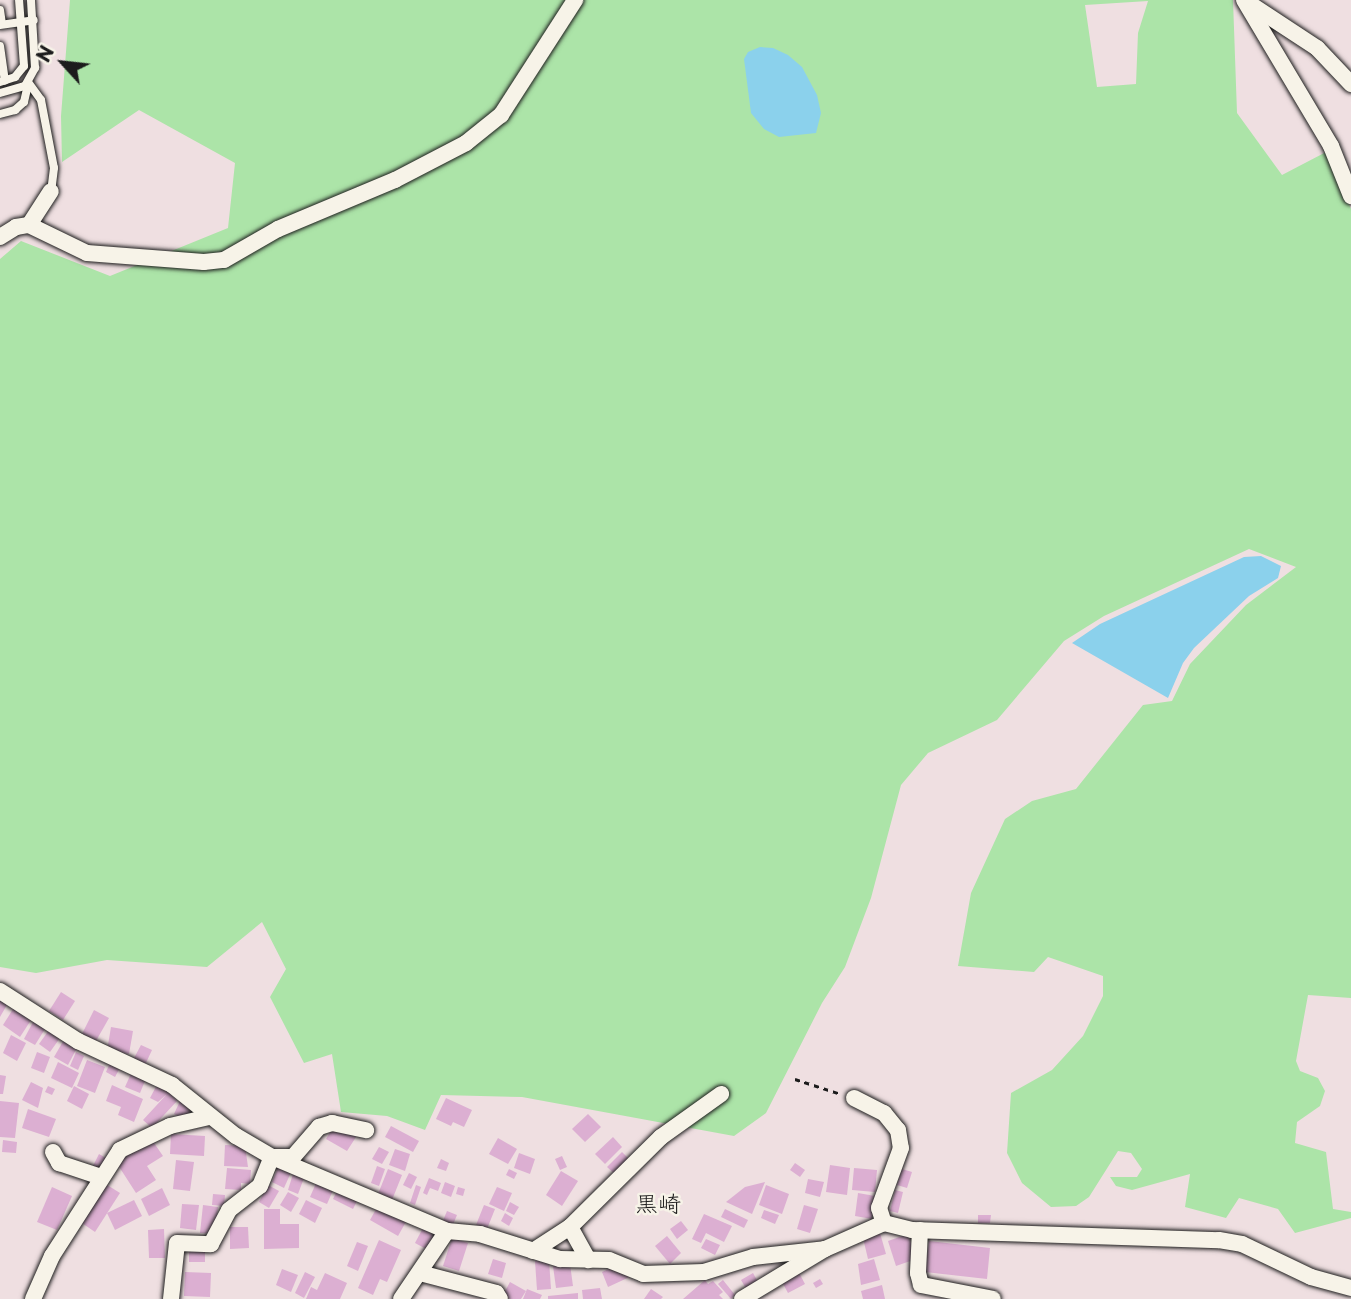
<!DOCTYPE html>
<meta charset="utf-8">
<style>
body{margin:0}
#map{position:relative;width:1351px;height:1299px;overflow:hidden;background:#efdfe1;font-family:"Playpen Sans","Klee One",sans-serif}
div>[style]{position:absolute}
[style*='--x']{left:calc(var(--x)*1px);top:calc(var(--y)*1px);width:calc(var(--w)*1px);rotate:calc(var(--a)*1deg)}
.green>*{inset:0;background:#ace4a8}
.water>*{inset:0;background:#8bd1ec}
.building>*{inset:0;background:#dcafd2}
.path>*{height:2.5px;margin-top:-1.25px;transform-origin:0;background:repeating-linear-gradient(90deg,#1c1c1c 0 5px,transparent 0 10px)}
.roads{filter:drop-shadow(0 0 2px #1c1c1c) drop-shadow(0 0 2px #1c1c1c)}
.lane>*{height:8px;margin:-4px;padding:0 4px;transform-origin:4px;border-radius:4px;background:#f7f3e8}
.street>*{height:16px;margin:-8px;padding:0 8px;transform-origin:8px;border-radius:8px;background:#f7f3e8}
span{translate:-50% -50%;white-space:nowrap;text-align:center;line-height:1.15;-webkit-text-stroke:5px #f7f3e8;paint-order:stroke}
.quarter-label{font-size:23px;color:#1c1c1c}
.north{position:absolute;left:28px;top:28px;width:70px;height:70px;-webkit-text-stroke:5px #f7f3e8;paint-order:stroke;rotate:297deg;font-size:19px;font-weight:700;line-height:28px;text-align:center;color:#1c1c1c}
.north::after{content:'';display:block;margin:auto;width:24px;height:32px;background:#1c1c1c;clip-path:polygon(50% 0,100% 100%,50% 72%,0 100%)}
</style>
<div id="map">
<div class="green">
<div style="clip-path:polygon(evenodd,70px 0,1233px 0,1237px 113px,1282px 175px,1328px 151px,1351px 209px,1351px 998px,1308px 995px,1296px 1061px,1300px 1071px,1318px 1078px,1325px 1091px,1320px 1106px,1297px 1122px,1295px 1143px,1326px 1152px,1333px 1209px,1351px 1212px,1351px 1218px,1295px 1233px,1278px 1209px,1239px 1198px,1226px 1218px,1185px 1207px,1190px 1174px,1132px 1190px,1116px 1186px,1110px 1177px,1137px 1177px,1142px 1169px,1131px 1153px,1118px 1151px,1089px 1197px,1076px 1206px,1051px 1207px,1022px 1183px,1007px 1153px,1011px 1093px,1052px 1070px,1083px 1036px,1103px 996px,1103px 976px,1048px 957px,1034px 972px,958px 966px,971px 893px,1005px 819px,1032px 801px,1076px 789px,1143px 705px,1172px 701px,1190px 664px,1246px 605px,1296px 567px,1249px 549px,1104px 616px,1064px 641px,997px 720px,928px 753px,901px 785px,871px 898px,845px 967px,822px 1003px,766px 1113px,734px 1136px,522px 1097px,441px 1095px,425px 1130px,387px 1116px,341px 1112px,332px 1054px,304px 1063px,270px 997px,286px 969px,262px 922px,207px 967px,107px 960px,36px 973px,0 967px,0 259px,21px 241px,110px 276px,228px 228px,235px 163px,139px 110px,62px 162px,61px 116px,70px 0,1148px 1px,1138px 33px,1136px 84px,1097px 87px,1085px 5px,1148px 1px)"></div>
</div>
<div class="water">
<div style="clip-path:polygon(760px 47px,773px 48px,788px 55px,802px 67px,817px 95px,821px 113px,816px 133px,779px 137px,764px 129px,751px 113px,744px 59px,748px 52px)"></div>
<div style="clip-path:polygon(1261px 556px,1281px 566px,1278px 578px,1249px 596px,1194px 648px,1183px 663px,1168px 698px,1072px 643px,1100px 624px,1244px 557px)"></div>
</div>
<div class="building">
<div style="clip-path:polygon(61px 992px,75px 1001px,63px 1020px,49px 1011px)"></div>
<div style="clip-path:polygon(0 999px,8px 1003px,0 1017px)"></div>
<div style="clip-path:polygon(15px 1006px,33px 1017px,20px 1037px,3px 1025px)"></div>
<div style="clip-path:polygon(94px 1010px,109px 1018px,96px 1041px,82px 1034px)"></div>
<div style="clip-path:polygon(33px 1022px,45px 1029px,35px 1045px,24px 1039px)"></div>
<div style="clip-path:polygon(111px 1027px,133px 1031px,129px 1054px,107px 1051px)"></div>
<div style="clip-path:polygon(49px 1030px,60px 1038px,50px 1052px,39px 1044px)"></div>
<div style="clip-path:polygon(11px 1035px,26px 1043px,17px 1061px,3px 1053px)"></div>
<div style="clip-path:polygon(65px 1038px,78px 1046px,68px 1065px,54px 1057px)"></div>
<div style="clip-path:polygon(141px 1045px,152px 1050px,145px 1065px,133px 1060px)"></div>
<div style="clip-path:polygon(37px 1052px,50px 1057px,44px 1073px,31px 1068px)"></div>
<div style="clip-path:polygon(76px 1052px,84px 1056px,78px 1070px,70px 1066px)"></div>
<div style="clip-path:polygon(87px 1060px,105px 1067px,95px 1093px,77px 1086px)"></div>
<div style="clip-path:polygon(111px 1061px,121px 1066px,115px 1077px,106px 1072px)"></div>
<div style="clip-path:polygon(58px 1062px,79px 1073px,72px 1088px,51px 1078px)"></div>
<div style="clip-path:polygon(133px 1069px,147px 1076px,140px 1093px,125px 1087px)"></div>
<div style="clip-path:polygon(0 1075px,6px 1076px,3px 1094px,0 1094px)"></div>
<div style="clip-path:polygon(159px 1081px,177px 1101px,152px 1128px,143px 1120px,167px 1094px,158px 1102px,150px 1098px)"></div>
<div style="clip-path:polygon(31px 1082px,43px 1088px,38px 1108px,22px 1100px)"></div>
<div style="clip-path:polygon(112px 1085px,143px 1099px,134px 1122px,118px 1115px,121px 1107px,106px 1101px)"></div>
<div style="clip-path:polygon(48px 1086px,55px 1089px,52px 1095px,45px 1092px)"></div>
<div style="clip-path:polygon(74px 1086px,89px 1094px,82px 1109px,67px 1101px)"></div>
<div style="clip-path:polygon(446px 1098px,472px 1110px,464px 1127px,453px 1122px,451px 1126px,436px 1119px)"></div>
<div style="clip-path:polygon(0 1101px,19px 1103px,15px 1138px,0 1137px)"></div>
<div style="clip-path:polygon(180px 1101px,192px 1106px,186px 1120px,174px 1114px)"></div>
<div style="clip-path:polygon(28px 1109px,56px 1119px,49px 1137px,22px 1128px)"></div>
<div style="clip-path:polygon(588px 1114px,601px 1127px,585px 1142px,572px 1129px)"></div>
<div style="clip-path:polygon(335px 1124px,356px 1137px,347px 1151px,326px 1139px)"></div>
<div style="clip-path:polygon(391px 1126px,419px 1141px,413px 1152px,385px 1137px)"></div>
<div style="clip-path:polygon(171px 1134px,205px 1136px,204px 1156px,170px 1154px)"></div>
<div style="clip-path:polygon(613px 1137px,622px 1147px,605px 1164px,595px 1154px)"></div>
<div style="clip-path:polygon(498px 1138px,517px 1149px,508px 1164px,489px 1154px)"></div>
<div style="clip-path:polygon(3px 1140px,17px 1142px,16px 1153px,2px 1152px)"></div>
<div style="clip-path:polygon(152px 1140px,163px 1156px,147px 1166px,156px 1180px,136px 1193px,116px 1162px)"></div>
<div style="clip-path:polygon(225px 1145px,245px 1146px,248px 1167px,224px 1166px)"></div>
<div style="clip-path:polygon(379px 1147px,389px 1152px,382px 1164px,372px 1159px)"></div>
<div style="clip-path:polygon(395px 1149px,410px 1154px,405px 1171px,389px 1165px)"></div>
<div style="clip-path:polygon(622px 1152px,630px 1160px,616px 1175px,607px 1167px)"></div>
<div style="clip-path:polygon(519px 1153px,535px 1159px,530px 1174px,514px 1168px)"></div>
<div style="clip-path:polygon(99px 1154px,106px 1158px,99px 1169px,93px 1166px)"></div>
<div style="clip-path:polygon(562px 1156px,567px 1167px,560px 1170px,555px 1159px)"></div>
<div style="clip-path:polygon(441px 1159px,449px 1163px,446px 1171px,437px 1168px)"></div>
<div style="clip-path:polygon(176px 1160px,194px 1162px,190px 1191px,173px 1189px)"></div>
<div style="clip-path:polygon(795px 1163px,805px 1170px,800px 1177px,790px 1170px)"></div>
<div style="clip-path:polygon(279px 1165px,292px 1170px,284px 1188px,272px 1182px)"></div>
<div style="clip-path:polygon(830px 1165px,850px 1168px,847px 1195px,826px 1192px)"></div>
<div style="clip-path:polygon(377px 1166px,385px 1169px,379px 1186px,371px 1183px)"></div>
<div style="clip-path:polygon(227px 1168px,251px 1170px,250px 1184px,241px 1183px,241px 1190px,225px 1189px)"></div>
<div style="clip-path:polygon(854px 1168px,877px 1170px,875px 1192px,852px 1190px)"></div>
<div style="clip-path:polygon(388px 1169px,402px 1175px,392px 1200px,378px 1194px)"></div>
<div style="clip-path:polygon(509px 1169px,517px 1173px,514px 1179px,506px 1175px)"></div>
<div style="clip-path:polygon(902px 1169px,912px 1172px,907px 1188px,897px 1185px)"></div>
<div style="clip-path:polygon(561px 1171px,578px 1181px,562px 1206px,546px 1195px)"></div>
<div style="clip-path:polygon(409px 1173px,417px 1177px,411px 1189px,403px 1185px)"></div>
<div style="clip-path:polygon(293px 1174px,304px 1178px,298px 1194px,288px 1190px)"></div>
<div style="clip-path:polygon(429px 1178px,441px 1183px,438px 1191px,430px 1188px,427px 1195px,423px 1193px)"></div>
<div style="clip-path:polygon(808px 1179px,824px 1182px,820px 1197px,805px 1193px)"></div>
<div style="clip-path:polygon(317px 1181px,334px 1188px,327px 1204px,310px 1197px)"></div>
<div style="clip-path:polygon(445px 1182px,455px 1186px,451px 1197px,441px 1193px)"></div>
<div style="clip-path:polygon(765px 1182px,752px 1214px,726px 1202px,745px 1187px)"></div>
<div style="clip-path:polygon(104px 1183px,120px 1193px,95px 1232px,79px 1221px)"></div>
<div style="clip-path:polygon(268px 1185px,279px 1191px,269px 1208px,259px 1202px)"></div>
<div style="clip-path:polygon(416px 1185px,421px 1187px,415px 1205px,410px 1203px)"></div>
<div style="clip-path:polygon(766px 1185px,789px 1194px,782px 1214px,759px 1205px)"></div>
<div style="clip-path:polygon(52px 1187px,72px 1196px,57px 1230px,37px 1222px)"></div>
<div style="clip-path:polygon(339px 1187px,359px 1197px,353px 1209px,333px 1199px)"></div>
<div style="clip-path:polygon(458px 1187px,465px 1189px,463px 1196px,456px 1194px)"></div>
<div style="clip-path:polygon(497px 1187px,512px 1193px,504px 1211px,489px 1204px)"></div>
<div style="clip-path:polygon(162px 1188px,170px 1205px,149px 1216px,141px 1199px)"></div>
<div style="clip-path:polygon(895px 1190px,903px 1192px,898px 1213px,890px 1211px)"></div>
<div style="clip-path:polygon(288px 1192px,299px 1198px,291px 1212px,280px 1205px)"></div>
<div style="clip-path:polygon(858px 1193px,875px 1196px,872px 1219px,855px 1216px)"></div>
<div style="clip-path:polygon(213px 1194px,225px 1195px,224px 1206px,212px 1205px)"></div>
<div style="clip-path:polygon(134px 1200px,142px 1216px,115px 1230px,107px 1213px)"></div>
<div style="clip-path:polygon(306px 1200px,322px 1208px,315px 1223px,299px 1214px)"></div>
<div style="clip-path:polygon(510px 1202px,519px 1207px,514px 1215px,506px 1211px)"></div>
<div style="clip-path:polygon(182px 1204px,199px 1205px,196px 1230px,180px 1228px)"></div>
<div style="clip-path:polygon(379px 1204px,407px 1220px,398px 1236px,370px 1220px)"></div>
<div style="clip-path:polygon(203px 1205px,218px 1207px,215px 1234px,200px 1233px)"></div>
<div style="clip-path:polygon(484px 1205px,495px 1209px,487px 1229px,476px 1225px)"></div>
<div style="clip-path:polygon(804px 1205px,818px 1209px,810px 1233px,797px 1229px)"></div>
<div style="clip-path:polygon(264px 1209px,280px 1209px,280px 1224px,299px 1224px,299px 1248px,264px 1249px)"></div>
<div style="clip-path:polygon(725px 1209px,748px 1220px,744px 1228px,721px 1217px)"></div>
<div style="clip-path:polygon(764px 1210px,779px 1215px,775px 1224px,761px 1218px)"></div>
<div style="clip-path:polygon(447px 1211px,457px 1215px,452px 1227px,442px 1223px)"></div>
<div style="clip-path:polygon(505px 1213px,513px 1218px,509px 1226px,501px 1221px)"></div>
<div style="clip-path:polygon(704px 1214px,732px 1226px,724px 1242px,706px 1233px,701px 1243px,692px 1239px)"></div>
<div style="clip-path:polygon(978px 1215px,991px 1215px,990px 1223px,978px 1223px)"></div>
<div style="clip-path:polygon(681px 1221px,688px 1230px,677px 1239px,670px 1229px)"></div>
<div style="clip-path:polygon(424px 1226px,437px 1232px,428px 1250px,415px 1243px)"></div>
<div style="clip-path:polygon(230px 1227px,248px 1227px,249px 1248px,230px 1249px)"></div>
<div style="clip-path:polygon(164px 1229px,165px 1258px,149px 1258px,148px 1230px)"></div>
<div style="clip-path:polygon(880px 1233px,886px 1254px,868px 1259px,863px 1238px)"></div>
<div style="clip-path:polygon(908px 1234px,916px 1259px,896px 1266px,888px 1241px)"></div>
<div style="clip-path:polygon(667px 1236px,681px 1253px,670px 1264px,655px 1246px)"></div>
<div style="clip-path:polygon(452px 1238px,468px 1243px,459px 1271px,443px 1266px)"></div>
<div style="clip-path:polygon(706px 1239px,720px 1245px,715px 1255px,701px 1248px)"></div>
<div style="clip-path:polygon(379px 1240px,401px 1250px,387px 1282px,380px 1279px,373px 1295px,358px 1288px)"></div>
<div style="clip-path:polygon(929px 1241px,990px 1248px,987px 1279px,925px 1272px)"></div>
<div style="clip-path:polygon(357px 1242px,368px 1246px,358px 1271px,347px 1266px)"></div>
<div style="clip-path:polygon(205px 1247px,205px 1262px,189px 1262px,189px 1248px)"></div>
<div style="clip-path:polygon(493px 1259px,506px 1263px,502px 1278px,488px 1274px)"></div>
<div style="clip-path:polygon(874px 1259px,880px 1280px,861px 1285px,858px 1264px)"></div>
<div style="clip-path:polygon(549px 1260px,551px 1289px,537px 1290px,535px 1261px)"></div>
<div style="clip-path:polygon(570px 1264px,573px 1286px,556px 1288px,553px 1266px)"></div>
<div style="clip-path:polygon(613px 1267px,634px 1275px,608px 1287px,602px 1272px)"></div>
<div style="clip-path:polygon(282px 1269px,298px 1275px,291px 1292px,276px 1285px)"></div>
<div style="clip-path:polygon(798px 1271px,805px 1284px,788px 1293px,781px 1280px)"></div>
<div style="clip-path:polygon(185px 1272px,211px 1273px,210px 1297px,184px 1296px)"></div>
<div style="clip-path:polygon(305px 1272px,315px 1277px,304px 1298px,295px 1293px)"></div>
<div style="clip-path:polygon(325px 1273px,347px 1283px,340px 1299px,306px 1299px,311px 1287px,317px 1290px)"></div>
<div style="clip-path:polygon(753px 1273px,759px 1284px,747px 1290px,741px 1280px)"></div>
<div style="clip-path:polygon(820px 1279px,823px 1284px,816px 1288px,813px 1283px)"></div>
<div style="clip-path:polygon(705px 1280px,708px 1284px,713px 1281px,723px 1292px,719px 1295px,723px 1299px,683px 1299px)"></div>
<div style="clip-path:polygon(723px 1280px,735px 1295px,731px 1299px,718px 1284px)"></div>
<div style="clip-path:polygon(510px 1282px,526px 1291px,521px 1299px,510px 1299px,503px 1295px)"></div>
<div style="clip-path:polygon(882px 1285px,885px 1299px,863px 1299px,861px 1291px)"></div>
<div style="clip-path:polygon(600px 1288px,602px 1299px,583px 1299px,582px 1290px)"></div>
<div style="clip-path:polygon(527px 1289px,542px 1295px,540px 1299px,523px 1299px)"></div>
<div style="clip-path:polygon(651px 1289px,663px 1297px,661px 1299px,644px 1299px)"></div>
<div style="clip-path:polygon(578px 1293px,578px 1299px,548px 1299px,548px 1296px)"></div>
</div>
<div class="path">
<div style="--x:795;--y:1079;--w:48;--a:18.1"></div>
</div>
<div class="roads">
<div class="lane">
<div style="--x:0;--y:10;--w:14;--a:82"></div>
<div style="--x:0;--y:25;--w:34;--a:-8"></div>
<div style="--x:0;--y:46;--w:35;--a:82"></div>
<div style="--x:0;--y:82;--w:16;--a:-18"></div>
<div style="--x:15;--y:77;--w:14;--a:-51"></div>
<div style="--x:24;--y:66;--w:66;--a:-94.3"></div>
<div style="--x:28;--y:82;--w:22;--a:54"></div>
<div style="--x:41;--y:100;--w:69;--a:79.2"></div>
<div style="--x:54;--y:168;--w:23;--a:97"></div>
<div style="--x:0;--y:93;--w:26;--a:-16"></div>
<div style="--x:25;--y:86;--w:21;--a:-61"></div>
<div style="--x:35;--y:68;--w:68;--a:-93.4"></div>
<div style="--x:0;--y:114;--w:16;--a:-15"></div>
<div style="--x:15;--y:110;--w:12;--a:-42"></div>
<div style="--x:24;--y:102;--w:18;--a:-77"></div>
</div>
<div class="street">
<div style="--x:1244;--y:0;--w:170;--a:59.2"></div>
<div style="--x:1331;--y:146;--w:54;--a:68.2"></div>
<div style="--x:1247;--y:2;--w:84;--a:33.3"></div>
<div style="--x:1317;--y:48;--w:50;--a:46.6"></div>
<div style="--x:29;--y:225;--w:40;--a:-57.1"></div>
<div style="--x:0;--y:237;--w:19;--a:-32"></div>
<div style="--x:16;--y:227;--w:13;--a:-9"></div>
<div style="--x:29;--y:225;--w:64;--a:25.8"></div>
<div style="--x:87;--y:253;--w:117;--a:4.4"></div>
<div style="--x:204;--y:262;--w:20;--a:-6"></div>
<div style="--x:224;--y:260;--w:62;--a:-29.9"></div>
<div style="--x:278;--y:229;--w:127;--a:-22.7"></div>
<div style="--x:395;--y:180;--w:80;--a:-27.5"></div>
<div style="--x:466;--y:143;--w:45;--a:-38.7"></div>
<div style="--x:501;--y:115;--w:137;--a:-57.2"></div>
<div style="--x:0;--y:991;--w:93;--a:32.7"></div>
<div style="--x:78;--y:1041;--w:104;--a:25.1"></div>
<div style="--x:172;--y:1085;--w:82;--a:38.6"></div>
<div style="--x:236;--y:1136;--w:42;--a:30.3"></div>
<div style="--x:272;--y:1157;--w:190;--a:22.9"></div>
<div style="--x:447;--y:1231;--w:33;--a:5"></div>
<div style="--x:480;--y:1234;--w:84;--a:17.4"></div>
<div style="--x:560;--y:1259;--w:49;--a:1.2"></div>
<div style="--x:609;--y:1260;--w:37;--a:22"></div>
<div style="--x:643;--y:1274;--w:61;--a:-1.9"></div>
<div style="--x:704;--y:1272;--w:51;--a:-17"></div>
<div style="--x:753;--y:1257;--w:72;--a:-6.3"></div>
<div style="--x:854;--y:1098;--w:34;--a:27"></div>
<div style="--x:884;--y:1113;--w:22;--a:51"></div>
<div style="--x:898;--y:1130;--w:18;--a:81"></div>
<div style="--x:901;--y:1148;--w:64;--a:110.1"></div>
<div style="--x:879;--y:1208;--w:16;--a:72"></div>
<div style="--x:53;--y:1152;--w:13;--a:61"></div>
<div style="--x:59;--y:1163;--w:44;--a:18.4"></div>
<div style="--x:274;--y:1157;--w:19;--a:0"></div>
<div style="--x:293;--y:1157;--w:40;--a:-49"></div>
<div style="--x:319;--y:1127;--w:14;--a:-17"></div>
<div style="--x:332;--y:1123;--w:35;--a:12"></div>
<div style="--x:570;--y:1227;--w:38;--a:61"></div>
<div style="--x:920;--y:1230;--w:43;--a:92.7"></div>
<div style="--x:918;--y:1273;--w:12;--a:76"></div>
<div style="--x:921;--y:1285;--w:73;--a:11"></div>
<div style="--x:533;--y:1251;--w:44;--a:-33"></div>
<div style="--x:570;--y:1227;--w:128;--a:-44.7"></div>
<div style="--x:661;--y:1137;--w:74;--a:-35.6"></div>
<div style="--x:420;--y:1273;--w:79;--a:14.7"></div>
<div style="--x:496;--y:1293;--w:7;--a:56"></div>
<div style="--x:33;--y:1299;--w:47;--a:-66.2"></div>
<div style="--x:52;--y:1256;--w:126;--a:-57.3"></div>
<div style="--x:120;--y:1150;--w:55;--a:-25.6"></div>
<div style="--x:170;--y:1126;--w:40;--a:-13"></div>
<div style="--x:171;--y:1299;--w:56;--a:-83.9"></div>
<div style="--x:177;--y:1243;--w:34;--a:2"></div>
<div style="--x:211;--y:1244;--w:38;--a:-62"></div>
<div style="--x:229;--y:1210;--w:39;--a:-38"></div>
<div style="--x:260;--y:1186;--w:31;--a:-68"></div>
<div style="--x:401;--y:1299;--w:82;--a:-55.9"></div>
<div style="--x:742;--y:1299;--w:97;--a:-31.1"></div>
<div style="--x:825;--y:1249;--w:64;--a:-23.8"></div>
<div style="--x:884;--y:1223;--w:29;--a:14"></div>
<div style="--x:912;--y:1230;--w:307;--a:1.9"></div>
<div style="--x:1219;--y:1240;--w:23;--a:10"></div>
<div style="--x:1242;--y:1244;--w:76;--a:25.6"></div>
<div style="--x:1311;--y:1277;--w:41;--a:15.4"></div>
</div>
</div>
<div class="quarter-label">
<span style="left:658px;top:1203px">黒崎</span>
</div>
<div class="north">N</div>
</div>
